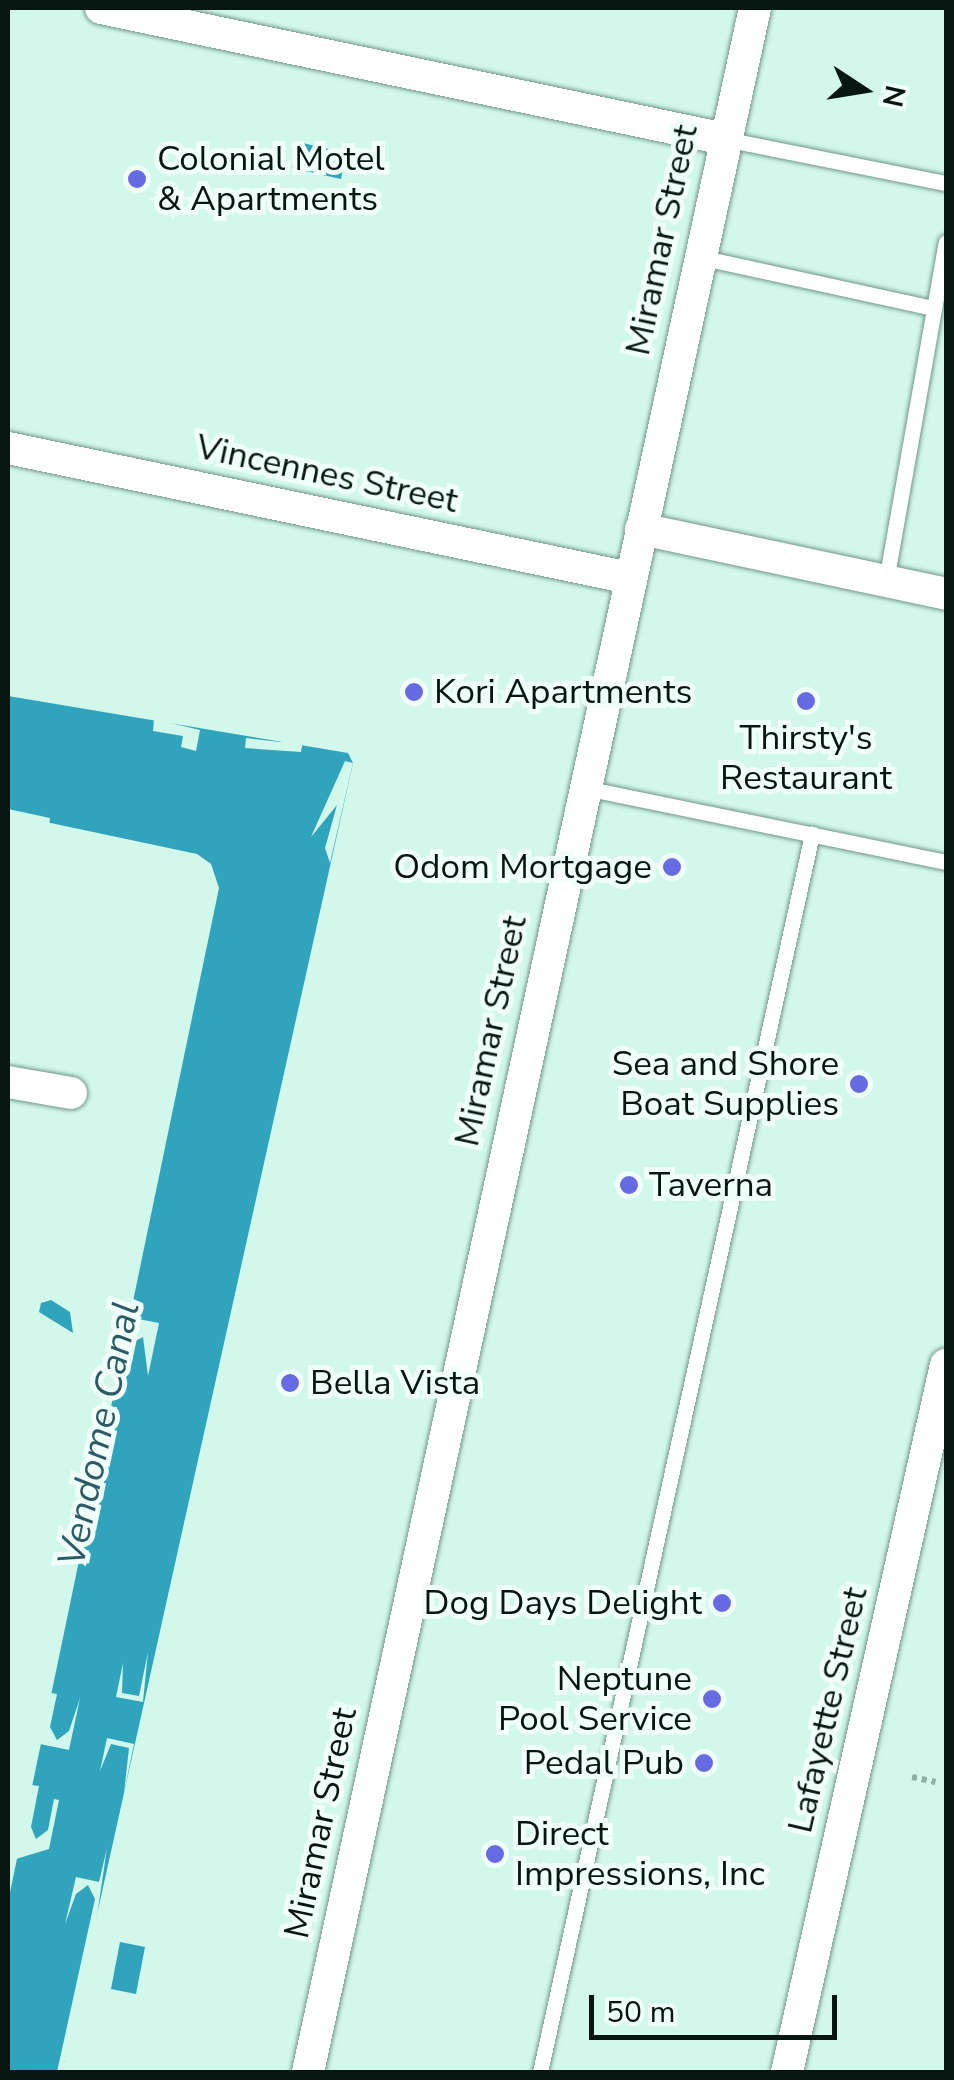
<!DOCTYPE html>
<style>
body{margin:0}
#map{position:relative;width:954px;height:2080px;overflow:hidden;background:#d1f8eb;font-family:"Nunito Sans",sans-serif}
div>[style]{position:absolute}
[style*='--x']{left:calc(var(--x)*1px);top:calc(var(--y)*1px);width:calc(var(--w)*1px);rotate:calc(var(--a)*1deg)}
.water>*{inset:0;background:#2fa4bc}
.pier>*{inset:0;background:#d1f8eb}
.path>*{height:6px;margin-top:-3px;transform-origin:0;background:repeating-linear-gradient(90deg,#90afa5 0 5px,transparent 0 10px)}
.roads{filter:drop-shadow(0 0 2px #72968a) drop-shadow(0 0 2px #72968a)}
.service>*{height:15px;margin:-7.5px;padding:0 7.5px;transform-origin:7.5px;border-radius:7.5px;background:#fff}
.minor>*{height:32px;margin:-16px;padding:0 16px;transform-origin:16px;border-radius:16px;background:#fff}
.dots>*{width:28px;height:28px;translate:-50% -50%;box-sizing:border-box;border:5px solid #f0fffa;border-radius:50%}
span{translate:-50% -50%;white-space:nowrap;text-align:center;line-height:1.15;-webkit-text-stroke:10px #f0fffa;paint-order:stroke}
.poi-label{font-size:35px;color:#081612}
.left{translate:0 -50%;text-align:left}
.right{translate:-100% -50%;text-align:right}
.street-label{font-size:35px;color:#081612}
.water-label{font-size:38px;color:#2c5b66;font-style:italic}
.frame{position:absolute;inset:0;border:10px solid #081612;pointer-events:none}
.north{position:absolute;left:814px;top:40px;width:100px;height:100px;-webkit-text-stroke:8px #f0fffa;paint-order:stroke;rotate:102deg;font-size:28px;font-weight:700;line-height:40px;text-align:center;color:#081612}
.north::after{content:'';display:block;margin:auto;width:35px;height:45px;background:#081612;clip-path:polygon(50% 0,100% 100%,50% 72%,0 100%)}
.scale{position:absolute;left:589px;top:1995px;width:248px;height:45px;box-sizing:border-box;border:5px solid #081612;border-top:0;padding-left:12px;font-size:30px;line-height:35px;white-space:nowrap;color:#081612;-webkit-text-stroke:8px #f0fffa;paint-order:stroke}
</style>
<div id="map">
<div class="water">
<div style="clip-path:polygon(298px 142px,346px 153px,341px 179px,292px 168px)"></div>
<div style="clip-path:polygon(8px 696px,348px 753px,353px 763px,62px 2072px,8px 2072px,8px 1902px,219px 888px,211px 864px,197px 854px,8px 814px)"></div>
<div style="clip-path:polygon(51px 1300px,70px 1312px,73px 1333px,39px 1312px,41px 1303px)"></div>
<div style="clip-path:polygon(120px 1942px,145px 1947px,136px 1994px,111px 1989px)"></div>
</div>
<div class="pier">
<div style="clip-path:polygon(154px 719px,200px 730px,196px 751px,181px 747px,183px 736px,153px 731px)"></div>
<div style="clip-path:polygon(246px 738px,280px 742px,303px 741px,301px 752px,245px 748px)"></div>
<div style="clip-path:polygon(345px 761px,353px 763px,330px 863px,325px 848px,337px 805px,311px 837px)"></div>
<div style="clip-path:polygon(8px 809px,50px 818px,49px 828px,8px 819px)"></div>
<div style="clip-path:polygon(133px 1318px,159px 1323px,148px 1376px,143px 1337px,132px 1343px,125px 1372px,118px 1363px)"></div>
<div style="clip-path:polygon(148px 1652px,143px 1702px,116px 1697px,123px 1663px,122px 1693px,139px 1696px)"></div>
<div style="clip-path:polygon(51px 1693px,57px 1694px,50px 1727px,57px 1740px,69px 1731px,80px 1698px,69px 1750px,40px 1744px)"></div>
<div style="clip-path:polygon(107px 1738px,134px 1744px,124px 1793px,129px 1748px,111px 1744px,100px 1771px)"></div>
<div style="clip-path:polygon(32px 1785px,39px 1786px,31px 1827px,36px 1839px,48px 1830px,54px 1799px,59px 1800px,49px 1849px,16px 1859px)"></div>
<div style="clip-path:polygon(107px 1848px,87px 1984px,64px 2063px,67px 2072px,57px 2072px,95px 1899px,88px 1885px,76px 1894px,65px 1924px,76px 1877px,99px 1882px)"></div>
</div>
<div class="path">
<div style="--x:912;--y:1777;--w:24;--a:12"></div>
</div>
<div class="roads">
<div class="service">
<div style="--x:725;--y:139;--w:225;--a:11.3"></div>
<div style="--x:699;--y:257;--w:239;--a:12.3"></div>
<div style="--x:886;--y:581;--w:344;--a:-80"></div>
<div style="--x:585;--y:788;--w:369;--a:11.6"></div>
<div style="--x:540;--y:2072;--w:1268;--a:-77.61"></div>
</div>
<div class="minor">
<div style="--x:101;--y:8;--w:638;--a:11.86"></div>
<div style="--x:8;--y:448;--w:635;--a:11.81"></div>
<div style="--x:641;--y:529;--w:312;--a:12"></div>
<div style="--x:8;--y:1082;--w:64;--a:9.9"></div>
<div style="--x:308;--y:2072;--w:2112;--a:-77.78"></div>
<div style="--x:787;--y:2072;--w:725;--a:-77.33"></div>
</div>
</div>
<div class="dots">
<div style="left:137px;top:179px;background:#666be4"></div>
<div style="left:414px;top:692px;background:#666be4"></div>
<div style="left:806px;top:701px;background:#666be4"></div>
<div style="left:672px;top:867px;background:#666be4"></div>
<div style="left:859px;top:1084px;background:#666be4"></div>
<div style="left:629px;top:1185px;background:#666be4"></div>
<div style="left:290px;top:1383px;background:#666be4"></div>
<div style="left:722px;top:1603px;background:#666be4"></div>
<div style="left:712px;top:1699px;background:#666be4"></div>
<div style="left:704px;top:1763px;background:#666be4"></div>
<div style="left:495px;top:1854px;background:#666be4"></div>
</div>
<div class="poi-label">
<span class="left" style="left:157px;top:179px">Colonial Motel<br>&amp; Apartments</span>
<span class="left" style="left:434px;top:692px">Kori Apartments</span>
<span style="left:806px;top:758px">Thirsty's<br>Restaurant</span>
<span class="right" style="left:652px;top:867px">Odom Mortgage</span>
<span class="right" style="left:839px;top:1084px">Sea and Shore<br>Boat Supplies</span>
<span class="left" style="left:649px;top:1185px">Taverna</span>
<span class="left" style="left:310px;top:1383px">Bella Vista</span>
<span class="right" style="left:702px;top:1603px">Dog Days Delight</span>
<span class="right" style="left:692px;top:1699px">Neptune<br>Pool Service</span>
<span class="right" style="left:684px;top:1763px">Pedal Pub</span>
<span class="left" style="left:515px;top:1854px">Direct<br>Impressions, Inc</span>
</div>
<div class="street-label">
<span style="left:662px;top:240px;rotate:-78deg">Miramar Street</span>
<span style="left:327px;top:474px;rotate:12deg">Vincennes Street</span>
<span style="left:491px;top:1031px;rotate:-78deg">Miramar Street</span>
<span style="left:828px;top:1710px;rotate:-77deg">Lafayette Street</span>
<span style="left:321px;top:1823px;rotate:-78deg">Miramar Street</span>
</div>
<div class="water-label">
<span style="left:99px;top:1434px;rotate:-78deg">Vendome Canal</span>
</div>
<div class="frame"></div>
<div class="north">N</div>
<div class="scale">50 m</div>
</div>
